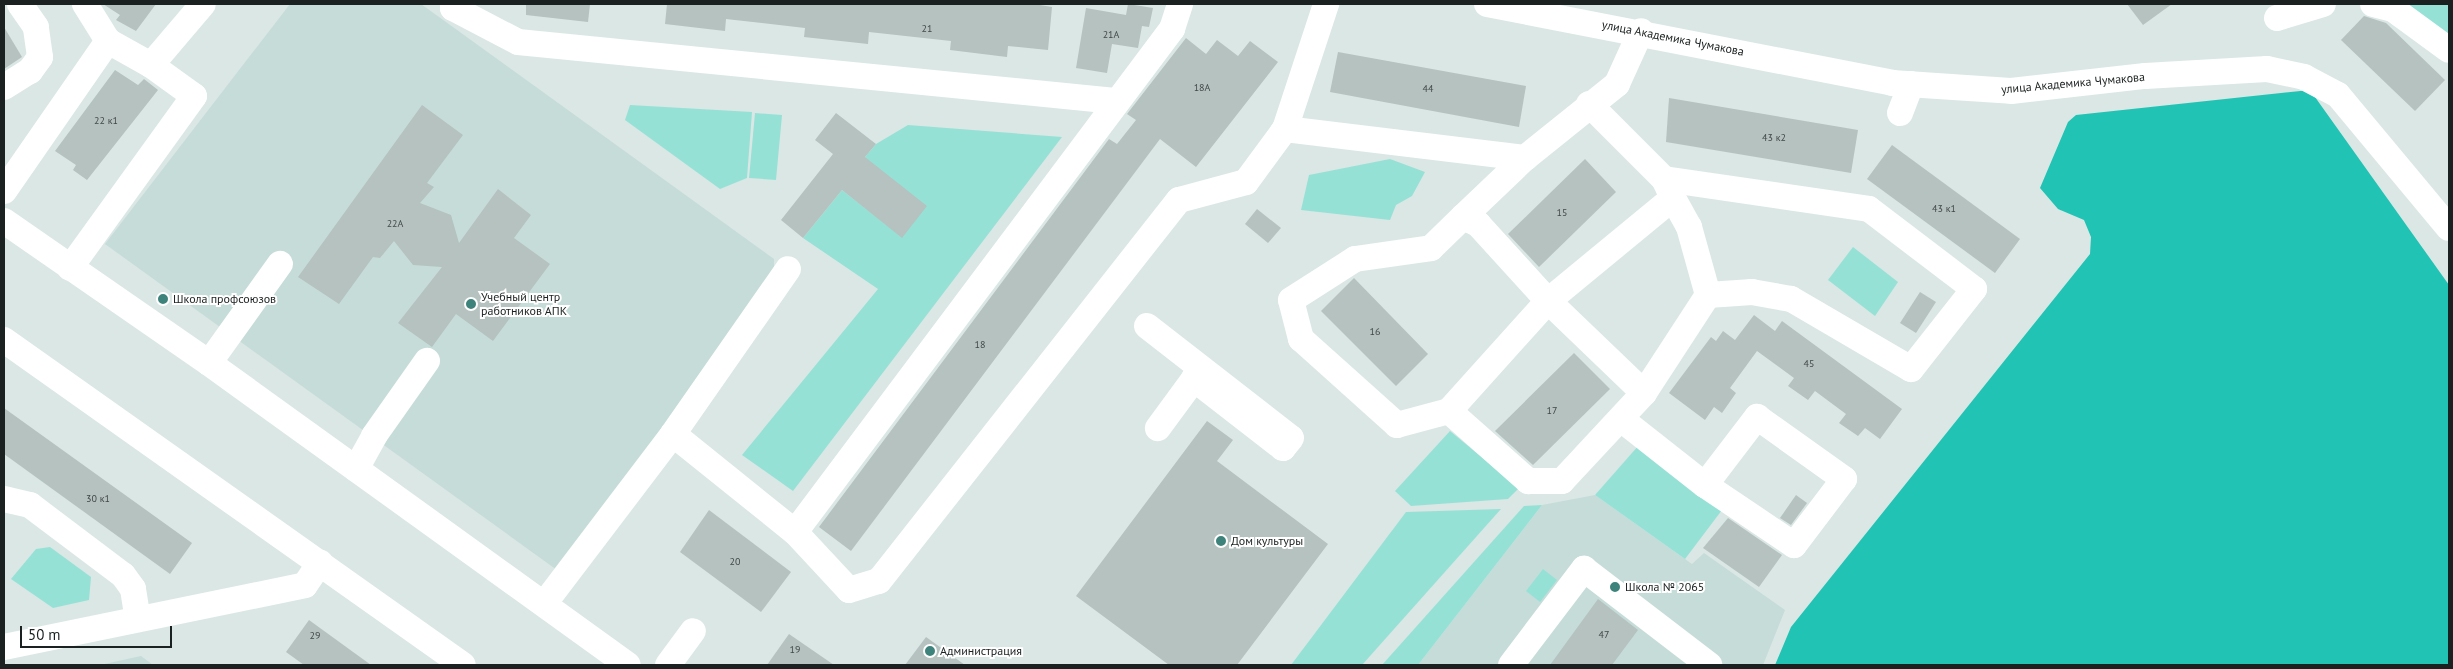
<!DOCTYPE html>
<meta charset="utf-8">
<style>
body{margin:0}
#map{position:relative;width:2453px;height:669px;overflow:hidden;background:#dae7e5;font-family:"PT Sans",sans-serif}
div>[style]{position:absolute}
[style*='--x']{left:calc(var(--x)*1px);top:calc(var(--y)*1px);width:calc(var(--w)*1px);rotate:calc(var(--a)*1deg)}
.built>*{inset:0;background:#c6dcd8}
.green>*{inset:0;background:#96e1d6}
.forest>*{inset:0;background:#21c3b4}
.building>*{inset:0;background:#b5c2bf}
.minor>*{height:26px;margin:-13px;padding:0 13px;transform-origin:13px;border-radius:13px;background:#fff}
.dots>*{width:14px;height:14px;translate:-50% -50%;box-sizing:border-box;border:2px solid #fff;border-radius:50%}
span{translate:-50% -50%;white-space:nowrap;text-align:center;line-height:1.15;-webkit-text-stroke:4px #fff;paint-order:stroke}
.number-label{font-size:10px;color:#424848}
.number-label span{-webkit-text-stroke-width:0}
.street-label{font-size:12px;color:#1b2020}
.poi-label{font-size:12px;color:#1b2020}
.left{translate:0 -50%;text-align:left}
.frame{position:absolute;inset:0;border:5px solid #1b2020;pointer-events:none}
.scale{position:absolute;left:20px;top:626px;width:152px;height:22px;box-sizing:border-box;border:2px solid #1b2020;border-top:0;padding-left:6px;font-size:15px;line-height:18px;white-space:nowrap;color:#1b2020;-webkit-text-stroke:4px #fff;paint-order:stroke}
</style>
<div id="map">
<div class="built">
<div style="clip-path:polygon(290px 4px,421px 4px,774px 259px,774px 276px,557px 570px,105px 244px)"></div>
<div style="clip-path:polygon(1595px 495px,1692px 564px,1704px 553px,1785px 610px,1763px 665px,1418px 665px,1542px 505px)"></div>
<div style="clip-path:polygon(141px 656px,153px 665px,100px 665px)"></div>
</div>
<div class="green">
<div style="clip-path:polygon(2390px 4px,2449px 4px,2449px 40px)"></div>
<div style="clip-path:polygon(630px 105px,752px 112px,747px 178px,720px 189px,625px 120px)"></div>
<div style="clip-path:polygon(755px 113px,782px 115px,776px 180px,749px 178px)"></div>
<div style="clip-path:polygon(908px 125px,1062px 137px,793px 491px,742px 455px,878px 289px,803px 238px,842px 190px,902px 237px,865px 157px,876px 144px)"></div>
<div style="clip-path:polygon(1390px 159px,1425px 172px,1412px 196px,1396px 205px,1390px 220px,1301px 210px,1309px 175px)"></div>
<div style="clip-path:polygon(1853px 247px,1898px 282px,1875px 316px,1828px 280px)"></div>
<div style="clip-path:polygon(1450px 431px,1519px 488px,1508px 499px,1411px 506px,1395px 491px)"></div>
<div style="clip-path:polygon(1639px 445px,1722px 510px,1685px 559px,1595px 495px)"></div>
<div style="clip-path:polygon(1542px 505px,1418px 665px,1382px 665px,1524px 506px)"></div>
<div style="clip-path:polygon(1501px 509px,1362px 665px,1291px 665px,1406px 512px)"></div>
<div style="clip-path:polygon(50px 547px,91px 577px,89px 600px,53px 608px,11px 579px,36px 549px)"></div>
<div style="clip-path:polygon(1543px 569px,1557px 580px,1540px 602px,1526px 591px)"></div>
</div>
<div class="forest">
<div style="clip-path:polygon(2310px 90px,2449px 285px,2449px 665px,1775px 665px,1791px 627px,2090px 254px,2091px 237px,2084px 220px,2058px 209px,2040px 188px,2068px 122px,2076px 115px)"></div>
</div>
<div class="building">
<div style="clip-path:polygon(103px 4px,156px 4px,136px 31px,116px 20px,120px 15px)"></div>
<div style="clip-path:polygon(526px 4px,590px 4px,588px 22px,526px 15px)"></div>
<div style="clip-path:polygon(667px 4px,1034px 4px,1052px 7px,1048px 50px,1008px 46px,1007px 57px,950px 50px,951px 41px,869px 32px,868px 44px,804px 37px,805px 28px,726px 19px,725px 31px,665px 24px)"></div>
<div style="clip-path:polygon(1128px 4px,1153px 8px,1149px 27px,1142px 26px,1138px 48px,1112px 44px,1107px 73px,1076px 68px,1086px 8px,1126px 15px)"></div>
<div style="clip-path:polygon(2127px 4px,2172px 4px,2143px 25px)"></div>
<div style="clip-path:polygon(2364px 16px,2386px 23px,2445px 80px,2415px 111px,2341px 40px)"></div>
<div style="clip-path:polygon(4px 27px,22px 57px,4px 69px)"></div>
<div style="clip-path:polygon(1186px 38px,1206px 54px,1217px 40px,1238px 56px,1250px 41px,1278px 62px,1196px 167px,1160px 139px,851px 551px,819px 527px,1109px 139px,1117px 144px,1136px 120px,1127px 114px)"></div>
<div style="clip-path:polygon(1338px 52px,1526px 86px,1519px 127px,1330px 92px)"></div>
<div style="clip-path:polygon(115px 70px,138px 85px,144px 79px,158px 90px,87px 180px,73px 170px,76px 165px,55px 151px)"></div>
<div style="clip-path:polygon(1669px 98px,1858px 130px,1851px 173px,1666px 142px)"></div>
<div style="clip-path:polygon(422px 105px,463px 135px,427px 183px,434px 187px,420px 203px,451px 215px,459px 243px,498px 189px,531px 215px,514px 238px,550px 264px,493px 341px,456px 314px,432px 347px,398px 323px,442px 267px,413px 265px,394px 241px,380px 258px,373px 257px,339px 304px,298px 277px)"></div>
<div style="clip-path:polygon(836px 113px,876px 144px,865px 157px,927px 206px,902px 238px,842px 190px,803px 238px,781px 220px,833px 154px,815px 140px)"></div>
<div style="clip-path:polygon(1892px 145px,2020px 239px,1995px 273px,1867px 179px)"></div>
<div style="clip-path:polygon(1585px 159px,1616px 192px,1539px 267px,1508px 234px)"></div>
<div style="clip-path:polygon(1257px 209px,1281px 228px,1268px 243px,1245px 224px)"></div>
<div style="clip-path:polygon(1354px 278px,1428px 354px,1396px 386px,1321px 311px)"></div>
<div style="clip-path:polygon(1920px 292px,1936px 302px,1916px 333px,1900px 323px)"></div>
<div style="clip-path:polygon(1754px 315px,1775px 331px,1782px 321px,1902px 409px,1880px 439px,1865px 428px,1858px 436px,1839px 423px,1846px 414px,1815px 391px,1808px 400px,1788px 386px,1794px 378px,1757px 351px,1730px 388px,1736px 393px,1722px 413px,1714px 407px,1705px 420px,1669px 393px,1711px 337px,1716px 341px,1723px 331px,1735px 340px)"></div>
<div style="clip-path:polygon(1574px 353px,1610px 389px,1533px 465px,1495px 431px)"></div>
<div style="clip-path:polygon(4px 408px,192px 543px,170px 574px,4px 454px)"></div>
<div style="clip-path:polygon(1207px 421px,1233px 440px,1217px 461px,1328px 544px,1237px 665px,1169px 665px,1076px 596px)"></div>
<div style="clip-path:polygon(1796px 495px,1807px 503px,1791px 525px,1780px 518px)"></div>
<div style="clip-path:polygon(709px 510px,791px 572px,761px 612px,680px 552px)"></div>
<div style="clip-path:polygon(1728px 518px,1782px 555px,1759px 587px,1703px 548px)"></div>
<div style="clip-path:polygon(1598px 599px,1638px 630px,1612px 665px,1550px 665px)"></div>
<div style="clip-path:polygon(309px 620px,371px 665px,304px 665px,286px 652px)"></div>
<div style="clip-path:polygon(789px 634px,834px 665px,767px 665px)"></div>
<div style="clip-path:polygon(926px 637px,965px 665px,905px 665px)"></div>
</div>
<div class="minor">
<div style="--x:453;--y:4;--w:4;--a:90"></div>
<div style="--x:453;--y:8;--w:73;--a:27.6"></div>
<div style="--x:518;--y:42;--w:600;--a:5.64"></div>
<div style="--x:1487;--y:4;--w:413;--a:11"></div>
<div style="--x:1892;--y:83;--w:119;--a:3.8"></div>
<div style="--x:2011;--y:91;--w:135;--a:-6.4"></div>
<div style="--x:2145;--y:76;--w:122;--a:-3.3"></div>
<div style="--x:2267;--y:69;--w:38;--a:12"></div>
<div style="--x:2304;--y:77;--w:38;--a:28"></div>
<div style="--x:2338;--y:95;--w:173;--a:50.2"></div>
<div style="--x:2373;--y:4;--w:21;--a:14"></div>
<div style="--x:2393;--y:9;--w:69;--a:36.2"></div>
<div style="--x:2277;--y:18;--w:48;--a:-16.9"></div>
<div style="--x:108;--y:41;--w:49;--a:29.2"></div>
<div style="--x:151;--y:65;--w:80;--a:-49.6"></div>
<div style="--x:4;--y:87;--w:31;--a:-32"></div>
<div style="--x:30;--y:71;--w:17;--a:-54"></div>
<div style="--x:40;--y:57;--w:30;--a:-98"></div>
<div style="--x:36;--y:27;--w:28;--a:-125"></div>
<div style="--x:1900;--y:113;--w:31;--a:-69"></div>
<div style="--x:1285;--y:129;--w:242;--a:6.9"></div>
<div style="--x:1664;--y:179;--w:207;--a:8.3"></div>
<div style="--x:1869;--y:209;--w:132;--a:37.3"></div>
<div style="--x:1974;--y:289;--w:102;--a:128.2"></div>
<div style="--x:1911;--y:369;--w:139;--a:-149.7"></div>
<div style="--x:1791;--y:299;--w:40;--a:-170"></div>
<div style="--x:1752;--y:292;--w:44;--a:176.1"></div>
<div style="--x:4;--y:191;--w:183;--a:-55.3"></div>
<div style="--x:108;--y:41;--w:44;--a:-121.9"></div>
<div style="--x:1463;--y:217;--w:17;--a:25"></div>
<div style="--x:1478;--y:224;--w:104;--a:47.7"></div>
<div style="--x:1548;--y:301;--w:148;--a:132"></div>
<div style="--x:1449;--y:411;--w:54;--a:164.9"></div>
<div style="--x:1397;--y:425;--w:129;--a:-138.1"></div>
<div style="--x:1301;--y:339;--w:40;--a:-104.4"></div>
<div style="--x:1291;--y:300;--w:76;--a:-32.6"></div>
<div style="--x:1355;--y:259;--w:77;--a:-8.2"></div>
<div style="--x:1431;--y:248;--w:45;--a:-44.1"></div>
<div style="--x:1463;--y:217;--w:86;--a:-43.6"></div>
<div style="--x:1525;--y:158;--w:118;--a:-38.8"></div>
<div style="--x:1617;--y:84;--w:58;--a:-65.6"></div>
<div style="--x:4;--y:221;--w:249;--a:34.7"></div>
<div style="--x:209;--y:363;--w:516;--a:35.78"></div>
<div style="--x:70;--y:268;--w:212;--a:-54.2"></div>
<div style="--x:194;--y:96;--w:53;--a:-144.2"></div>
<div style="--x:1147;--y:326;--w:182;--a:37.9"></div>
<div style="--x:1291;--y:438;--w:13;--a:129"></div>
<div style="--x:1283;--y:448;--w:113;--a:-142.2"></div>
<div style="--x:1194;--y:379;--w:61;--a:126.3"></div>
<div style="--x:4;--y:340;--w:562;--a:35.3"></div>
<div style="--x:209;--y:363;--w:122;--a:-54.4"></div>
<div style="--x:1644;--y:393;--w:117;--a:-56.9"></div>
<div style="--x:1708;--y:295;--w:71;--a:-105.6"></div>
<div style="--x:1689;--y:227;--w:33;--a:-119"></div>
<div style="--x:1449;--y:411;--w:106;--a:41.5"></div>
<div style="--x:1528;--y:481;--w:34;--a:0"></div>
<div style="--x:1562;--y:481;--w:120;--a:-47"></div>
<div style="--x:1644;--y:393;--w:133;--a:-136.2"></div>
<div style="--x:1548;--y:301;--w:162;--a:-39.5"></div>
<div style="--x:1673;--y:198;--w:21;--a:-115"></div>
<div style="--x:1664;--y:179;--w:106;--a:-135"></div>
<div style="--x:1621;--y:419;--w:107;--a:38.2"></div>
<div style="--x:1705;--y:485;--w:86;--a:-52.6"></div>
<div style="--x:1757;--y:417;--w:107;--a:35.5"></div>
<div style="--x:1844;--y:479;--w:83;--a:127.1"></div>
<div style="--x:1794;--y:545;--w:107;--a:-146"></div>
<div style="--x:673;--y:434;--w:201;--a:-55.1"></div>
<div style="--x:356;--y:469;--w:38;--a:-61"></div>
<div style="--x:374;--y:436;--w:92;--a:-54.8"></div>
<div style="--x:4;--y:499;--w:27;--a:13"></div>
<div style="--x:30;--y:505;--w:116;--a:37"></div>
<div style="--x:123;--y:575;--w:17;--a:54"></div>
<div style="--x:133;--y:589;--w:30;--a:81"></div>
<div style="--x:795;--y:532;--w:629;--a:-53.15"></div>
<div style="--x:1172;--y:29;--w:26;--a:-72"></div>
<div style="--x:544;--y:604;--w:213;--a:-52.8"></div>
<div style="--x:673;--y:434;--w:156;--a:38.8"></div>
<div style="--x:795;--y:532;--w:79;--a:47"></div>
<div style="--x:849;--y:590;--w:31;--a:-17"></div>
<div style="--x:879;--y:581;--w:485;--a:-51.8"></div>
<div style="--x:1179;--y:200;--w:69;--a:-15"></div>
<div style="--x:1246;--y:182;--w:66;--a:-53.7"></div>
<div style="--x:1285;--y:129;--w:132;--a:-71.8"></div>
<div style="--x:4;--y:647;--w:307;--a:-11.6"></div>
<div style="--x:305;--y:585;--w:27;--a:-56"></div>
<div style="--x:668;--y:665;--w:42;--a:-53.7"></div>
<div style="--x:1511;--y:665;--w:121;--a:-52.8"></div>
<div style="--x:1584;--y:569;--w:158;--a:37.5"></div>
</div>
<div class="dots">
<div style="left:163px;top:299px;background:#3d837b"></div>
<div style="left:471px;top:304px;background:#3d837b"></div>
<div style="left:1221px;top:541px;background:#3d837b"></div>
<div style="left:1615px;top:587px;background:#3d837b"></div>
<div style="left:930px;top:651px;background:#3d837b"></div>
</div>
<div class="number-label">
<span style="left:927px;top:29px">21</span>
<span style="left:1111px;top:35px">21А</span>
<span style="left:1202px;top:88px">18А</span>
<span style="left:1428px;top:89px">44</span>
<span style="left:106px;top:121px">22 к1</span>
<span style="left:1774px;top:138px">43 к2</span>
<span style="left:1944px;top:209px">43 к1</span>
<span style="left:1562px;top:213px">15</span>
<span style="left:395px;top:224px">22А</span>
<span style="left:1375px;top:332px">16</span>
<span style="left:980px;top:345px">18</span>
<span style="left:1809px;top:364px">45</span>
<span style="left:1552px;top:411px">17</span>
<span style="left:98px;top:499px">30 к1</span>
<span style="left:735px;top:562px">20</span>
<span style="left:1604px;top:635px">47</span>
<span style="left:315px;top:636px">29</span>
<span style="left:795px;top:650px">19</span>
</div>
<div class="street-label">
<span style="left:1673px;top:38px;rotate:11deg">улица Академика Чумакова</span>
<span style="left:2073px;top:83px;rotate:-5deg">улица Академика Чумакова</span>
</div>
<div class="poi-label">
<span class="left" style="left:481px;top:304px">Учебный центр<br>работников АПК</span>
<span class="left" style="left:173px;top:299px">Школа профсоюзов</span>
<span class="left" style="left:1231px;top:541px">Дом культуры</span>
<span class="left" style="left:1625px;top:587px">Школа № 2065</span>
<span class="left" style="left:940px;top:651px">Администрация</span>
</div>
<div class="frame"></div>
<div class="scale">50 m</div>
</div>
